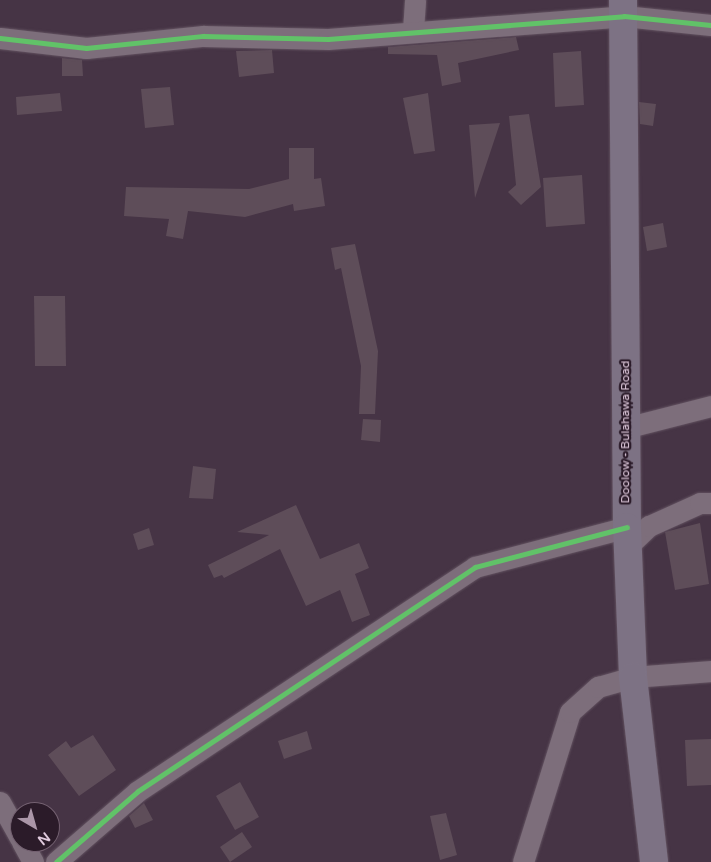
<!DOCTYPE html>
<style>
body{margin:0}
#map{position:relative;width:711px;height:862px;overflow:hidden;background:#463445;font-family:"Varela Round",sans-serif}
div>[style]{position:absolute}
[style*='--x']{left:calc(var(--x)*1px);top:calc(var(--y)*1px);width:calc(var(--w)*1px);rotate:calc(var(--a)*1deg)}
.building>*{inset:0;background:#5e4d59}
.roads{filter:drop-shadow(0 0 1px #625260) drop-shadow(0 0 1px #625260)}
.minor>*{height:21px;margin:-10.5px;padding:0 10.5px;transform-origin:10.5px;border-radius:10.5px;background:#7d6e7b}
.major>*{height:28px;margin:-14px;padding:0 14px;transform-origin:14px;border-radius:14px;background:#7d7284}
.cycleway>*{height:5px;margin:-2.5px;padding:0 2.5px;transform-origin:2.5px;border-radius:2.5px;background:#61c268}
span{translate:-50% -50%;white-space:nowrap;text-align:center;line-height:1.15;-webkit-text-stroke:4.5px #2b1b29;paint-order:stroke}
.street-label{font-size:12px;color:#e1cbde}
.north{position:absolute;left:10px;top:802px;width:50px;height:50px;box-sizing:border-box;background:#2b1b29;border:1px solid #746171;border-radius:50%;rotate:142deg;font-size:14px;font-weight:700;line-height:20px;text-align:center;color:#e1cbde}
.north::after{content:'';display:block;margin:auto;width:18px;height:22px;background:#ab96a8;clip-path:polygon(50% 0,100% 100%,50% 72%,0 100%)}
</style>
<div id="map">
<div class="building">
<div style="clip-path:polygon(516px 37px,519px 50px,458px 63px,461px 82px,442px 86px,437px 55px,388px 54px,388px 47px)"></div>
<div style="clip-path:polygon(272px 50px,274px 73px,239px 77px,236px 51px)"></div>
<div style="clip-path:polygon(581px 51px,584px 105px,555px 107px,553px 53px)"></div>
<div style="clip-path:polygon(62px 58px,82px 60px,83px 76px,62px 76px)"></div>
<div style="clip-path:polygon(170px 87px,174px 125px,145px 128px,141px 89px)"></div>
<div style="clip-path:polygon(60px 93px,62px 111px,17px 115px,16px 97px)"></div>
<div style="clip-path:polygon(428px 93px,435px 151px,414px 154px,403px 98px)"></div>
<div style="clip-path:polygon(639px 102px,656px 104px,653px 126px,640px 124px)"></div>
<div style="clip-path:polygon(529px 114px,541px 187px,521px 205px,508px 192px,516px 185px,509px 116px)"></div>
<div style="clip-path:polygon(500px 123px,475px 198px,469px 125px)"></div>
<div style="clip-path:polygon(289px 148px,314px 148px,314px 179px,321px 178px,325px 206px,294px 211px,293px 204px,245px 217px,188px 211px,183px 239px,166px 236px,169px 219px,124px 216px,126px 187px,249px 189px,289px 179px)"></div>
<div style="clip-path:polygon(582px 175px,585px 224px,546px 227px,543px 178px)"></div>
<div style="clip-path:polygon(663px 223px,667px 247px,647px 251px,643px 227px)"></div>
<div style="clip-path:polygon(355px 244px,378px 351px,375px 414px,359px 414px,361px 366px,341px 268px,335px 270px,331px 248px)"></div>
<div style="clip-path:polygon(34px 296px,65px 296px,66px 366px,35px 366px)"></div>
<div style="clip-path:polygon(363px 419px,381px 420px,380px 442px,361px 440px)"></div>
<div style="clip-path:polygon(193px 466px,216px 469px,213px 499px,189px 498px)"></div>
<div style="clip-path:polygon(296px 505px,320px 559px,359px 543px,369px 568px,355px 574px,370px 615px,352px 622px,340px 590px,306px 606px,280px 549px,224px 578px,222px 575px,214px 578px,208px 565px,269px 535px,237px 532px)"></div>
<div style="clip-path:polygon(700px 523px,709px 584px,675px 590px,665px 532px)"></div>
<div style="clip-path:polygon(149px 528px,154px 545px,138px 550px,133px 534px)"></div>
<div style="clip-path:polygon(307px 731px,312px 749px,284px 759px,278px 741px)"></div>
<div style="clip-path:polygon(93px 735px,116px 770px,79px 796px,48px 755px,66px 741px,71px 748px)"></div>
<div style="clip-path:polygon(711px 739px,711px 785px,687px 786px,685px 740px)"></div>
<div style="clip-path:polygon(240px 782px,259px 817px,235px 830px,216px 796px)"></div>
<div style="clip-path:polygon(144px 803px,153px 820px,135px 828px,129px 816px)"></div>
<div style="clip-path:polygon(446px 813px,457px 855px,440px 860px,430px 816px)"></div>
<div style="clip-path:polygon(242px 832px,252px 847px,230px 862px,220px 847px)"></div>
</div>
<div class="roads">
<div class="minor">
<div style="--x:413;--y:30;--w:30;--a:-86"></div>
<div style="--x:0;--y:38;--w:87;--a:6.6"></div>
<div style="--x:86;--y:48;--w:118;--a:-5.9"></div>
<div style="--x:203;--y:36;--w:125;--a:1.4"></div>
<div style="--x:328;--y:39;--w:297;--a:-4.4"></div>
<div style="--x:624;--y:16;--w:87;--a:5.9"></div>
<div style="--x:625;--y:428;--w:89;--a:-14.3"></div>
<div style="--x:628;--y:546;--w:29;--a:-44"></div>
<div style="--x:649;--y:526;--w:56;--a:-24.3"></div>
<div style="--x:700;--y:503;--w:11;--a:0"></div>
<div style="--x:0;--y:802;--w:41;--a:60.9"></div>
<div style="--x:22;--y:842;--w:23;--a:61"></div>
<div style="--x:56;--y:862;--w:108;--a:-40.9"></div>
<div style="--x:138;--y:791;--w:405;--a:-33.6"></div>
<div style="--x:475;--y:567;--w:157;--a:-14.7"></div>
<div style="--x:523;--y:862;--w:157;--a:-72.6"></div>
<div style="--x:570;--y:712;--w:38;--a:-42"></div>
<div style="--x:598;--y:687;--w:36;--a:-16"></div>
<div style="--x:633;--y:677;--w:78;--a:-4.4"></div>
</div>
<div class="major">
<div style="--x:623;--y:0;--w:527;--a:89.57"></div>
<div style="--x:627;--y:527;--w:150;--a:87.7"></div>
<div style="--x:633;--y:677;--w:186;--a:83.5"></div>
</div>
</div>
<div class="cycleway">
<div style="--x:0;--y:38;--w:87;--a:6.6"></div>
<div style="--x:86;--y:48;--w:118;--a:-5.9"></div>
<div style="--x:203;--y:36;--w:125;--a:1.4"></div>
<div style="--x:328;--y:39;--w:297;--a:-4.4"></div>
<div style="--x:624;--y:16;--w:87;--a:5.9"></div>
<div style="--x:56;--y:862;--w:108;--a:-40.9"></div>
<div style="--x:138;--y:791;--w:405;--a:-33.6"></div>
<div style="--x:475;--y:567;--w:157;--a:-14.7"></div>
</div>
<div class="street-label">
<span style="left:626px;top:432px;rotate:-90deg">Doolow - Bulahawa Road</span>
</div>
<div class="north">N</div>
</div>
